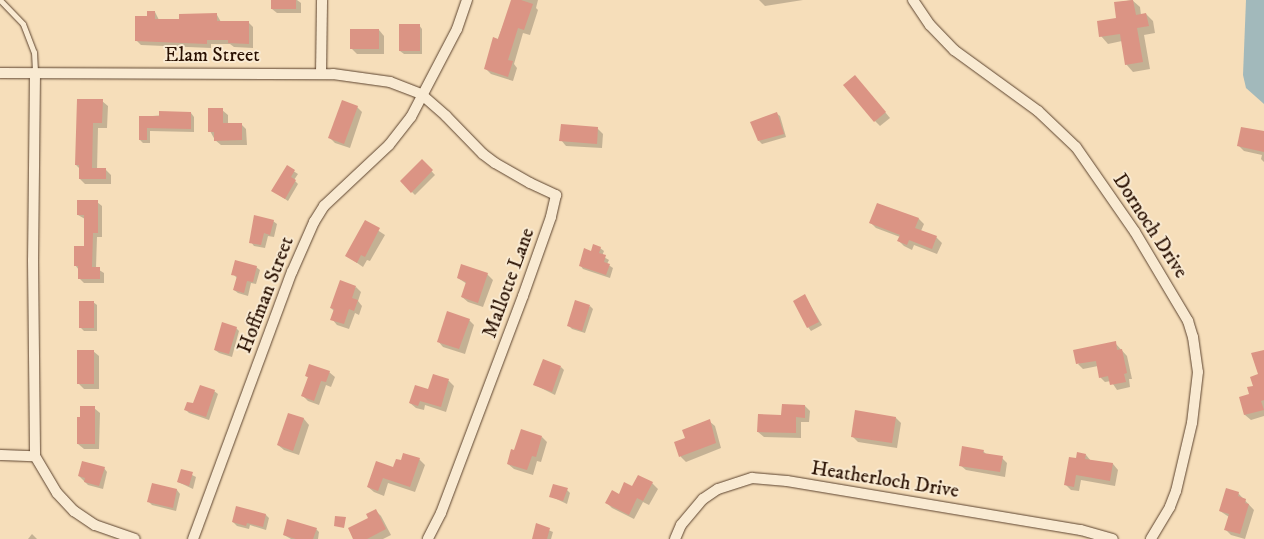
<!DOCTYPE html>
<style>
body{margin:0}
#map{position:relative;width:1264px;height:539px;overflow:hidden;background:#f6deba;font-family:"IM FELL DW Pica",serif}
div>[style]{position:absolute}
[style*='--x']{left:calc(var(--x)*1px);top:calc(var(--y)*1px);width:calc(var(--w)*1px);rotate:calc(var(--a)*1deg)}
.water>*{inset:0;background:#a2b9bb}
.shadow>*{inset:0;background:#0003}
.building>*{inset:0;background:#db9484}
.roads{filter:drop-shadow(0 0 1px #5c432e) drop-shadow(0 0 1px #5c432e)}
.service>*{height:5px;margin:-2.5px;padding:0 2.5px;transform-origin:2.5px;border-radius:2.5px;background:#f9ead2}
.minor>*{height:10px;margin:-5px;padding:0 5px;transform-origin:5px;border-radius:5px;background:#f9ead2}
span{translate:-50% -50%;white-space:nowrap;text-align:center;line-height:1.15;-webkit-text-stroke:4px #f9ead2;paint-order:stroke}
.street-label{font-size:20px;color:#280f00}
</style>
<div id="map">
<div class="water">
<div style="clip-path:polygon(1246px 0,1264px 0,1264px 104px,1246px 88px,1243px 75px)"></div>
</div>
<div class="shadow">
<div style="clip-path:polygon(272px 0,297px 0,301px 3px,301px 13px,277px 13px,272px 9px)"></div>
<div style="clip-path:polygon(513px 0,538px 0,536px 8px,538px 10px,530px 35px,523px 33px,514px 64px,517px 68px,513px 81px,491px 74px,486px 69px)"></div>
<div style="clip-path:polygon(759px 0,803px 0,765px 6px)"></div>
<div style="clip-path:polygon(1132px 0,1140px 7px,1141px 15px,1146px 14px,1153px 21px,1155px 33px,1144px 35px,1150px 69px,1133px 72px,1126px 64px,1122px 41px,1108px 44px,1101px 36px,1118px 19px,1115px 3px)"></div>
<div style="clip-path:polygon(155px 12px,159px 20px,180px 20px,217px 15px,221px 22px,249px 23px,253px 27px,253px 48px,234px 47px,230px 44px,211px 44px,211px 48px,141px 45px,136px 40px,148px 18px)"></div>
<div style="clip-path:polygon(419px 25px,422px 29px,422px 54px,404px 54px,400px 51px)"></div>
<div style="clip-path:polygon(379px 30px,384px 36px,384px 54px,357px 54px,351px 48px)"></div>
<div style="clip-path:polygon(860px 82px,890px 118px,880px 126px,875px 121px)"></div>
<div style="clip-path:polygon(78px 100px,102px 101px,108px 106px,107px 128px,98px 128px,97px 170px,106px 170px,111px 175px,111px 184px,85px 184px,80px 179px,80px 169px,76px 165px)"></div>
<div style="clip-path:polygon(357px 107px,362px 112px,350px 148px,335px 143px,330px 138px)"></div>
<div style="clip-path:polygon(222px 110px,228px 115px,228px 124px,241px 124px,246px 129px,247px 145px,221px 145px,215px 140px,210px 131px)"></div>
<div style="clip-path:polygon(191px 113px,194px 117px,194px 132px,150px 131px,150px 143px,143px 143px,140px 140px,140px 117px)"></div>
<div style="clip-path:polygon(776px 113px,780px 116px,786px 137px,762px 144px,759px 141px)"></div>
<div style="clip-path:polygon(597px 128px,603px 134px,602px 148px,566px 146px,561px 140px)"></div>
<div style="clip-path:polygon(1264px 133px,1264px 162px,1261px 159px,1262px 155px,1244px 151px,1239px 146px)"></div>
<div style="clip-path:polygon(422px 161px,435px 175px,415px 195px,401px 181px)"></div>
<div style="clip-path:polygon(287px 167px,298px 174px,294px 180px,298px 184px,288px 201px,273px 191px)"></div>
<div style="clip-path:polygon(97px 202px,102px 206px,102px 237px,97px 237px,96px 268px,104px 273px,104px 283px,84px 283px,79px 278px,79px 270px,75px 265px,85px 248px,85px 219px,78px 215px)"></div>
<div style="clip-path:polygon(878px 205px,919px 219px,924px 224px,921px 231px,936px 237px,942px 243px,937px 254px,914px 245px,912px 250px,904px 246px,899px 241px,900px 237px,876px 228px,871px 223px)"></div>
<div style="clip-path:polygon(273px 221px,277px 224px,274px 237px,268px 236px,265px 248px,254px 246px,251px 242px)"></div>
<div style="clip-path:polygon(365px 222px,385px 235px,370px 261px,367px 260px,363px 267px,347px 256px)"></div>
<div style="clip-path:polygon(600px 248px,604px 251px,602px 256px,609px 260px,607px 264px,613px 268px,610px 278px,583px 269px,580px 265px,592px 252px)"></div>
<div style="clip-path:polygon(256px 267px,260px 270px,256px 284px,251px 283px,248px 296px,238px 293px,234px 290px,237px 278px,233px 274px)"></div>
<div style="clip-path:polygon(487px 274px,493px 280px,483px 307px,468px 302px,462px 297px,467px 284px,458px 278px)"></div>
<div style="clip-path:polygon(356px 287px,361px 292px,358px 301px,362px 306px,359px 315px,355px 313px,349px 329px,337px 325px,332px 319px,334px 311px,331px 308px)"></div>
<div style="clip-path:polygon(805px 296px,822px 325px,811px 331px,808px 327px)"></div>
<div style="clip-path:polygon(93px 302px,97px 305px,97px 331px,84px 331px,80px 327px)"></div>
<div style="clip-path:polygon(590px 306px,593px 309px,585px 333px,572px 329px,569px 326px)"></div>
<div style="clip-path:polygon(469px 320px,474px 325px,465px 354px,443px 347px,438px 341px)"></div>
<div style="clip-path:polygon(236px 328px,239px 331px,232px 357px,219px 353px,215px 350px)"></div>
<div style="clip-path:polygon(1115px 343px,1127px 356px,1132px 379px,1129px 379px,1130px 387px,1117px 390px,1111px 381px,1105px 382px,1100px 377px,1098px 366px,1083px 369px,1078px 364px)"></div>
<div style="clip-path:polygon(93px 351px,99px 356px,99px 389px,84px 389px,78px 383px)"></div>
<div style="clip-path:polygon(1264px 351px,1264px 416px,1251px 420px,1245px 415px,1240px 398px,1251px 395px,1259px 375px)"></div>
<div style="clip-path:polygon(561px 367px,564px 370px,555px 395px,535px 385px)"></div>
<div style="clip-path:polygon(329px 372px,335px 377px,331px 387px,326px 385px,319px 405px,308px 401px,303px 396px,309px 378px,306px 376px)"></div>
<div style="clip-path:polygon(434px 376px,449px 381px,454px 386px,446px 412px,425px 405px,424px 410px,416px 408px,410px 403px,429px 391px)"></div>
<div style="clip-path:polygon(214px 391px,218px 394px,209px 420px,189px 413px,186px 410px)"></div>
<div style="clip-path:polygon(805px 406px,810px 411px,809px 422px,801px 422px,801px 438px,764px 437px,758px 432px)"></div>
<div style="clip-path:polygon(94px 408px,100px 413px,99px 449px,84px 449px,78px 444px,82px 418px)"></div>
<div style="clip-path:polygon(289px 414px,304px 419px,309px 425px,299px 455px,284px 450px,278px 445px)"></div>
<div style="clip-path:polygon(896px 418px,901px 423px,897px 448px,858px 442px,852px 436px)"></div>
<div style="clip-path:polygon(709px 421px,715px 426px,721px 448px,686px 462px,681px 457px,675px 443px,686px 439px)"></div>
<div style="clip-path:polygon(542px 437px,547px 442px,541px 462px,537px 461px,533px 475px,514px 469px,508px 464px,515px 452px)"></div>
<div style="clip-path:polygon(983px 451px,987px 455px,1002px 458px,1007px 463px,1005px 477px,966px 470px,960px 465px)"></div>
<div style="clip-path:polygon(1086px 455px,1091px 461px,1113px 464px,1118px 470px,1115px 486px,1081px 480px,1079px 491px,1071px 490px,1066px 485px,1077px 459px)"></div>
<div style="clip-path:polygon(419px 459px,425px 465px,415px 492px,388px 483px,384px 496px,374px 492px,368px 487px,394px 469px)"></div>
<div style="clip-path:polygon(104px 468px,107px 472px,103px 489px,88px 485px,79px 476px)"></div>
<div style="clip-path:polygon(182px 470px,196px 477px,193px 489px,178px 482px)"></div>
<div style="clip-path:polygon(652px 483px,658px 489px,649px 505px,643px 502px,634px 519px,612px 508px,607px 503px,633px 488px)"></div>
<div style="clip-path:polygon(153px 485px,177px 490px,180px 494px,176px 511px,152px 505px,149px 502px)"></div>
<div style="clip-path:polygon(567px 490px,570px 493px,567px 504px,550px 496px)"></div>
<div style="clip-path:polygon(1238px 493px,1254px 510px,1245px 539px,1231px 535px,1225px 529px,1229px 517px,1220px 511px)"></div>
<div style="clip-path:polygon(237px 508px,266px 515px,269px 518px,266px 530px,250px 525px,249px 529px,237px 526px,233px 522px)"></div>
<div style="clip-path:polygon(376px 511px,381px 516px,391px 535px,383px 539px,354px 539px)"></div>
<div style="clip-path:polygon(537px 525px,553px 532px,551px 539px,533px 539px)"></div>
<div style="clip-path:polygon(316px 529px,319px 532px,318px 539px,291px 539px,284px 535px)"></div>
<div style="clip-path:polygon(32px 534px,37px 539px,28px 539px)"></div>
</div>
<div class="building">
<div style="clip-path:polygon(271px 0,296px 0,296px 9px,271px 9px)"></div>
<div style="clip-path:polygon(511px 0,521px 0,533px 4px,524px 30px,518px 28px,508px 60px,513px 61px,508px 77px,484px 69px,493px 37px,498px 39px)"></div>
<div style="clip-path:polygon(1133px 0,1136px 15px,1146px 13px,1149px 26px,1137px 28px,1143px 62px,1125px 65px,1120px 34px,1099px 37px,1097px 21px,1116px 18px,1114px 2px)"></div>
<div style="clip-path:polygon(147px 11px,155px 11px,155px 19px,179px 19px,179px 14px,217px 13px,217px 21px,249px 21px,249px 44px,228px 43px,228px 40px,207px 40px,207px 44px,135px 41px,135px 16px,147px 16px)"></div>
<div style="clip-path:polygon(399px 24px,420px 24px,420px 51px,399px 51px)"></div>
<div style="clip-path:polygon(350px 29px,379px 29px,379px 49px,350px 49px)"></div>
<div style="clip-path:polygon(855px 75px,886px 112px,874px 122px,843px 85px)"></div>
<div style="clip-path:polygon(77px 99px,103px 99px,102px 123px,93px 123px,92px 168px,106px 168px,106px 179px,79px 179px,79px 165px,75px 165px)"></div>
<div style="clip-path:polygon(342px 100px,358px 106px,344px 144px,328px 138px)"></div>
<div style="clip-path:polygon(208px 108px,223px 108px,223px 123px,242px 123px,242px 140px,214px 141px,214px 132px,208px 132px)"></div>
<div style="clip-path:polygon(159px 111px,191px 112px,191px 129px,147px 128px,147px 140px,139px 140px,139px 116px,159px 116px)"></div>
<div style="clip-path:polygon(777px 112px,784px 134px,758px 141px,750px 122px)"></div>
<div style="clip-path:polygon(561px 124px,598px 127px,597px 144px,559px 141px)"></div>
<div style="clip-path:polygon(1241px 127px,1264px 131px,1264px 152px,1237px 146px)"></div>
<div style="clip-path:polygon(422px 159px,433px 170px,411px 193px,400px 181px)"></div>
<div style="clip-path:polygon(287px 165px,295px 170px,291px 177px,296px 180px,285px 199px,271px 191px)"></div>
<div style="clip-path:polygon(77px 200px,98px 200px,98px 233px,93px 233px,92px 267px,100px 267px,100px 279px,78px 279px,78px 266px,74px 266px,74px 246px,84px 246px,84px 215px,77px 215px)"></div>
<div style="clip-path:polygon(877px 203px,919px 218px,915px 228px,937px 236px,932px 249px,909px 240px,907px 245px,897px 241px,900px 235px,869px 223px)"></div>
<div style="clip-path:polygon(254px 215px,274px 220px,270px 235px,264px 233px,261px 245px,249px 243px)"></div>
<div style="clip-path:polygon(365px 220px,380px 228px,365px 257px,361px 255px,357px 263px,345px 256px)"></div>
<div style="clip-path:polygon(593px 244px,601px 247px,599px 253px,606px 255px,604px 262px,610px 264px,606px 275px,579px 266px,584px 248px,591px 251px)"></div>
<div style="clip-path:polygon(235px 260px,257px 266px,253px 282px,247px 281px,244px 293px,233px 290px,237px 276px,231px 275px)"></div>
<div style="clip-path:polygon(461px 264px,488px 273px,478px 303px,461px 297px,466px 282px,457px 278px)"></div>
<div style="clip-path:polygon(340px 280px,356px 286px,352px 298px,358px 300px,354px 311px,349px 309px,344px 324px,330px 320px,334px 309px,330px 308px)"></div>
<div style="clip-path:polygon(805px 294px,819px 322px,807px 328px,793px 301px)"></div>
<div style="clip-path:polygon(575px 300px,590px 305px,582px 331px,567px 326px)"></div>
<div style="clip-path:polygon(79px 301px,94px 301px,94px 328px,79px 328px)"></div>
<div style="clip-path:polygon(447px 311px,470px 319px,459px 349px,437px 342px)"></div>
<div style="clip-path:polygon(222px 322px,237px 327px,229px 354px,214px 350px)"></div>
<div style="clip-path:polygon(1116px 341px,1117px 350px,1122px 349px,1127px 373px,1124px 374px,1126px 382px,1110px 385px,1108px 376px,1099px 378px,1096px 361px,1076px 364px,1073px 350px)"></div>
<div style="clip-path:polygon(77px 350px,94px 350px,94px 384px,77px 384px)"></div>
<div style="clip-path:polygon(1264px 350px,1264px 400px,1261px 401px,1264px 410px,1244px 415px,1239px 397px,1249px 394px,1247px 387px,1253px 386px,1250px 377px,1258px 374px,1251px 353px)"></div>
<div style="clip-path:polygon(543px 359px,561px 366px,552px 392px,533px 385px)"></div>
<div style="clip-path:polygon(309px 364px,330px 371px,326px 382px,321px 381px,314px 401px,301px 396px,308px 377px,305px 376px)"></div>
<div style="clip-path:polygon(433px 374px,449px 379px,441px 407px,420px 401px,418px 406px,409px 403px,415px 385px,428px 389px)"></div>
<div style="clip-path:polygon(200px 385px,215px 390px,206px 417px,184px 410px,187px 402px,193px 403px)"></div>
<div style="clip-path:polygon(782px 404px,805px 405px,805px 418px,796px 417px,796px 433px,757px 432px,758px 414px,781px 415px)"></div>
<div style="clip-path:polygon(80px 406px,95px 406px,95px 444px,77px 444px,77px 417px,80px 417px)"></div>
<div style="clip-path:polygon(855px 410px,896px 417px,892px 443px,851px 437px)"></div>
<div style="clip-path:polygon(288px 413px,304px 418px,293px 451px,277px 445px)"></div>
<div style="clip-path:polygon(710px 419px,716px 443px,679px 457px,674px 442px,685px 438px,682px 430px)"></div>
<div style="clip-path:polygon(521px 429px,542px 436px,536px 457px,532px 456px,527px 470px,507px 464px,511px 449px,514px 450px)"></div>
<div style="clip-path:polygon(962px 446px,984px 450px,983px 453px,1003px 456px,1000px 472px,959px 466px)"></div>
<div style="clip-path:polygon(1077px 452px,1086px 454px,1085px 459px,1113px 463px,1110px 481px,1076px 475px,1074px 487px,1064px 485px,1069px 457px,1076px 458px)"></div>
<div style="clip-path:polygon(403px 453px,420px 458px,410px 487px,383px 478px,378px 491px,367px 487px,376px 461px,393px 467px,396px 459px,401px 460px)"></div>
<div style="clip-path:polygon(82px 461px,105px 467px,99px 486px,84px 482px,85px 478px,78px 476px)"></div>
<div style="clip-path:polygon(181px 469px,193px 472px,189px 486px,177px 482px)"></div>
<div style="clip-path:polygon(638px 475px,653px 482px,643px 501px,637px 498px,629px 515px,605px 503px,612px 490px,619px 494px,624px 482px,632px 486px)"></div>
<div style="clip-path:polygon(152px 483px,177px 489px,173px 508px,147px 502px)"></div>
<div style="clip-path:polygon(553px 484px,568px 488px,563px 501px,549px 497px)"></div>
<div style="clip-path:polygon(1226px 488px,1239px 492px,1238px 496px,1246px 499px,1245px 503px,1249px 504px,1240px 534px,1224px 530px,1229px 514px,1219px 511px)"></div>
<div style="clip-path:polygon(236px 506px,266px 514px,263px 527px,247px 523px,246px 526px,232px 522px)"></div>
<div style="clip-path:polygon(376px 509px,386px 529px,367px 539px,353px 539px,348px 528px,368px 518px,366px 514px)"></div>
<div style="clip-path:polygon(335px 516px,346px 517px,344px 528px,334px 526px)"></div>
<div style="clip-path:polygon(287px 519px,317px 528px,313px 539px,296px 539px,283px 535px)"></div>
<div style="clip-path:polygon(536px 523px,550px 528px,547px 539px,532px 539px)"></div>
</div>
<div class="roads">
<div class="service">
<div style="--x:0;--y:0;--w:33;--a:46"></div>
<div style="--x:23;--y:24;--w:30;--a:69"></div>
<div style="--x:34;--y:52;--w:21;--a:87"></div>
</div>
<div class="minor">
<div style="--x:913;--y:0;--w:30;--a:56"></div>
<div style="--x:930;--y:25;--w:35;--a:46"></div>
<div style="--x:954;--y:50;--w:104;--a:36"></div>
<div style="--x:1038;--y:111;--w:52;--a:43.5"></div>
<div style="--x:1076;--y:147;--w:103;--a:55.2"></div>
<div style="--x:1135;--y:232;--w:104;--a:59.2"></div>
<div style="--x:1188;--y:321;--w:17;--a:73"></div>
<div style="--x:1193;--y:337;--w:35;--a:82"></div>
<div style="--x:1198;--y:372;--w:51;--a:96.7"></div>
<div style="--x:1192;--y:423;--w:70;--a:103.2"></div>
<div style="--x:1176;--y:491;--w:17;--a:111"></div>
<div style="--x:1170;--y:507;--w:37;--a:121"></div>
<div style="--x:0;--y:73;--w:333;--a:0.2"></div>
<div style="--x:333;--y:74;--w:58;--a:8"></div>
<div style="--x:390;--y:82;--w:33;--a:21"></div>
<div style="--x:421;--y:94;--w:33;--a:41"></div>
<div style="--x:446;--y:116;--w:53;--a:45.8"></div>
<div style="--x:483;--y:154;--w:15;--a:37"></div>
<div style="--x:495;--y:163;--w:40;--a:29.7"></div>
<div style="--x:530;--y:183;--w:29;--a:25"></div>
<div style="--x:556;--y:195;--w:23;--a:103"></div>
<div style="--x:551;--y:217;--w:84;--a:109.5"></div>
<div style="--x:523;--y:296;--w:232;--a:110.7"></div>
<div style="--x:441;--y:513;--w:29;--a:117"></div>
<div style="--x:35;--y:73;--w:187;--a:90.6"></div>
<div style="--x:33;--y:260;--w:196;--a:89.4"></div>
<div style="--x:35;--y:456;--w:43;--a:59.3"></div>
<div style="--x:57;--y:493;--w:25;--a:47"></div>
<div style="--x:74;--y:511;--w:25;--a:34"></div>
<div style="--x:95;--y:525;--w:42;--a:19.3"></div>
<div style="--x:321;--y:74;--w:74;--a:-89.2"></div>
<div style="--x:0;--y:455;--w:35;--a:2"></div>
<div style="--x:193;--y:539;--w:285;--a:-69.7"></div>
<div style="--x:292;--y:272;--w:55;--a:-66.3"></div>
<div style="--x:314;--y:222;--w:19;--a:-58"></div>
<div style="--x:324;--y:206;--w:89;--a:-43.2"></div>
<div style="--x:389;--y:145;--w:36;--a:-52"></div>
<div style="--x:411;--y:117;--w:99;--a:-62.4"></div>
<div style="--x:457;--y:29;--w:31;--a:-71"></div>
<div style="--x:675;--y:539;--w:15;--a:-67"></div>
<div style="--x:681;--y:525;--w:34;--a:-50"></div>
<div style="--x:703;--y:499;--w:18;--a:-34"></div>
<div style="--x:718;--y:489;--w:36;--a:-18"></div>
<div style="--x:752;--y:478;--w:35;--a:5"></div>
<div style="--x:787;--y:481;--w:298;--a:9.5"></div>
<div style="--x:1081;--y:530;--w:33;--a:16"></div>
</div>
</div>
<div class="street-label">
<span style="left:212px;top:55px">Elam Street</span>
<span style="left:1150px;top:226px;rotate:57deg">Dornoch Drive</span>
<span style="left:509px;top:283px;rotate:-70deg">Mallotte Lane</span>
<span style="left:266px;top:295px;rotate:-69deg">Hoffman Street</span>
<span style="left:885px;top:480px;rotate:9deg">Heatherloch Drive</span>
</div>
</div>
